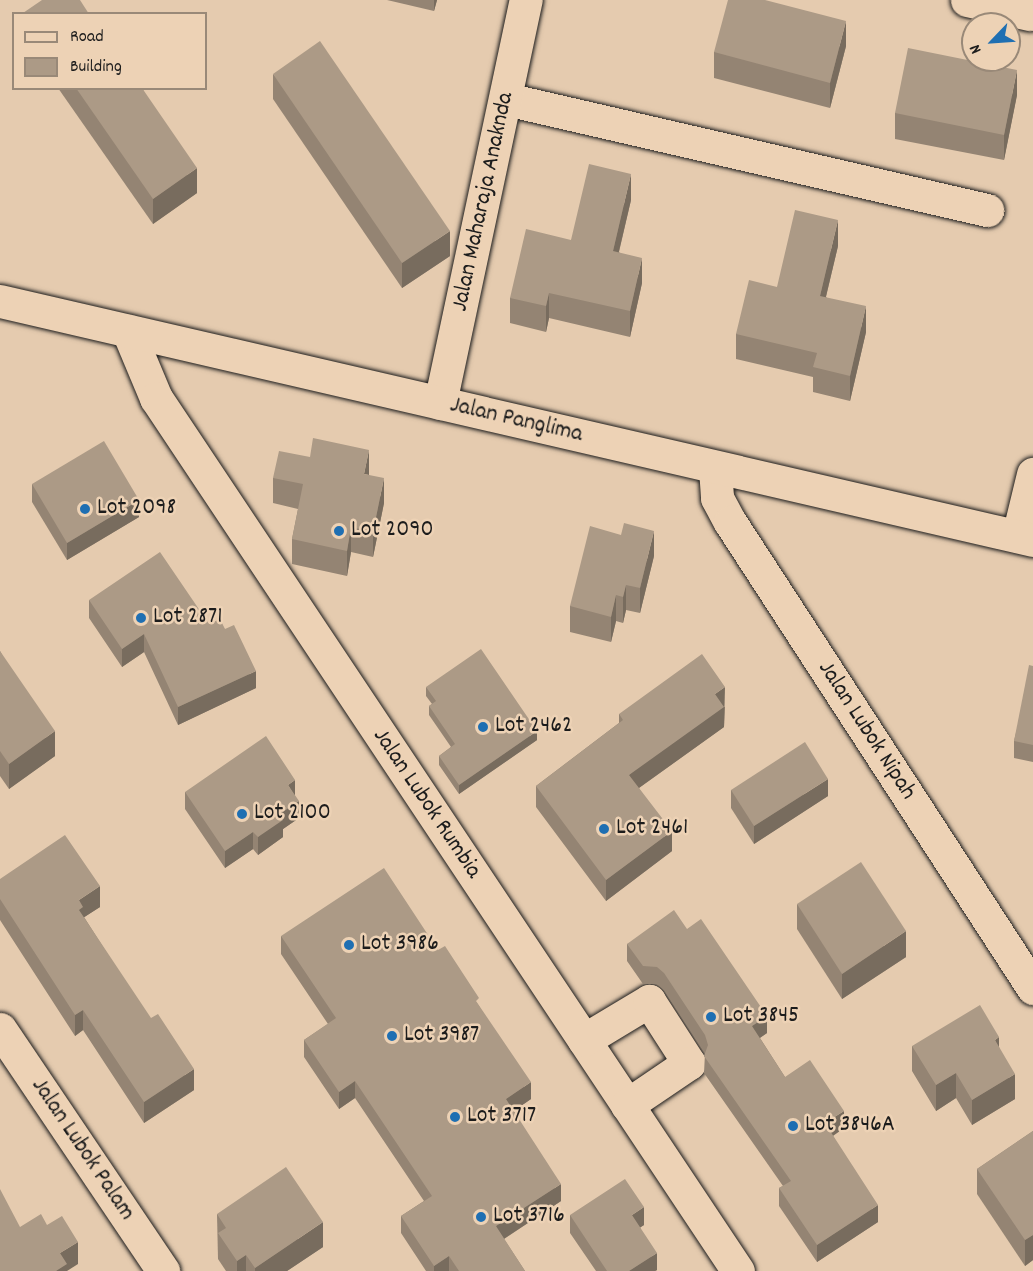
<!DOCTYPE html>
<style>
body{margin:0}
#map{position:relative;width:1033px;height:1271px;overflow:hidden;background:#e5cbaf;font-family:Dekko,sans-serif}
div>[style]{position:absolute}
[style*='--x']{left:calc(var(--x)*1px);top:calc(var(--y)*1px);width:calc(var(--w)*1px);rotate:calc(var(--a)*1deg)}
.roads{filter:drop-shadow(0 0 2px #1c1c1c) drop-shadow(0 0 2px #1c1c1c)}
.minor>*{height:33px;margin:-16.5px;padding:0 16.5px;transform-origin:16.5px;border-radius:16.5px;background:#edd2b5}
.major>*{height:33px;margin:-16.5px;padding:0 16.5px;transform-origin:16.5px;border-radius:16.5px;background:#edd2b5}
.wall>*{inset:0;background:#948473}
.shaded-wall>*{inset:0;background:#786c5e}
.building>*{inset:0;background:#ac9a86}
.dots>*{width:16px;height:16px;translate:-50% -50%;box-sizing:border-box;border:3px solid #edd2b5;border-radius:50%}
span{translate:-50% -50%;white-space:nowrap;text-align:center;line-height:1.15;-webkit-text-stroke:5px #edd2b5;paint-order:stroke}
.street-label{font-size:24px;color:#1c1c1c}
.poi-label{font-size:24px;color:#1c1c1c}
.left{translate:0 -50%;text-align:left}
.legend{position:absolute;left:12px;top:12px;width:195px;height:78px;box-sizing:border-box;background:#edd2b5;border:2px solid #998978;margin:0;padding:8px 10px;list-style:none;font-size:18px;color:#1c1c1c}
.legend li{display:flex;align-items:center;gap:12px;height:30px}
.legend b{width:30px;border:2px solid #998978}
.north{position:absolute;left:961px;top:12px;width:60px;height:60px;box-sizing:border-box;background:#edd2b5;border:2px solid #998978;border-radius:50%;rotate:245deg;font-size:16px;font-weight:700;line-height:24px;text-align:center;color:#1c1c1c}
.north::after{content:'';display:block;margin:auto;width:21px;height:27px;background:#1f6fb2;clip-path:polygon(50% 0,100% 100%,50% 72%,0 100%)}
</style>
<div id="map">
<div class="roads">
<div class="minor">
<div style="--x:967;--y:0;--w:64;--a:12.7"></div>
<div style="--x:506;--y:99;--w:494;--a:13"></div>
<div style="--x:128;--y:331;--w:73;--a:67.3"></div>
<div style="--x:156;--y:398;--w:1049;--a:56.31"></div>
<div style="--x:440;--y:403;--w:412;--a:-78"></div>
<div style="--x:715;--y:468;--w:30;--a:86"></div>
<div style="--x:717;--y:498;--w:27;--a:62"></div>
<div style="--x:730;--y:522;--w:556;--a:56.97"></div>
<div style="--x:1018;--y:536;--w:64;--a:-76.4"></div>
<div style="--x:0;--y:1029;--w:292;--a:56"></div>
<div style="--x:584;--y:1040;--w:76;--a:-31"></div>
<div style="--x:649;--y:1001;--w:74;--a:57.2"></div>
<div style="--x:689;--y:1063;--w:75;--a:145.9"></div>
</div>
<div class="major">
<div style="--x:0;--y:301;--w:1060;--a:13.03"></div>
</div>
</div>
<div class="wall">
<div style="clip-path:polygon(387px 0,437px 0,434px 11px)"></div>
<div style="clip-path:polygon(846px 46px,830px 108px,714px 78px,714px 52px)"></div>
<div style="clip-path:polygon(273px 74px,450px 256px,402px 288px,273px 99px)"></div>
<div style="clip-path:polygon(58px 88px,142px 88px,197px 193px,153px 224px)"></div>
<div style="clip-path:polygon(1017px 95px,1004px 160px,895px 139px,895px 113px)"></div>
<div style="clip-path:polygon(631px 200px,619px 252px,642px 283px,630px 337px,549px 318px,546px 332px,510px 323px,510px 298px,571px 240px)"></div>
<div style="clip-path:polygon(838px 246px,826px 297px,866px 332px,850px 401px,813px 392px,813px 377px,736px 359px,736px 334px,777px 287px)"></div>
<div style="clip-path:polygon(369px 475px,384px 503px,373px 557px,351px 552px,347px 576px,292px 564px,292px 539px,298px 509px,273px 503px,273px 478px)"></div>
<div style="clip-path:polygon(32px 484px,139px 517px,67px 560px,32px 502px)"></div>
<div style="clip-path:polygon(654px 556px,640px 613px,626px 610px,623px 623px,616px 621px,611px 642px,570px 632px,570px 606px)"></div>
<div style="clip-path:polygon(89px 600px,209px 624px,225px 629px,256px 688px,178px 725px,144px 652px,122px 667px,89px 618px)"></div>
<div style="clip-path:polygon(0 651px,55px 756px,9px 789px,0 776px)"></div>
<div style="clip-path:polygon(1033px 666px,1033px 762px,1014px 758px,1014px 741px)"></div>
<div style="clip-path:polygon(426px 687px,537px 740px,459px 794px,439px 765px,439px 756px,451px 747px,429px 715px,429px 706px,432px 704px,426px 696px)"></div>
<div style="clip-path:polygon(725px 707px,724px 727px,639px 788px,672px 851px,606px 901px,536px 807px,536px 786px,619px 723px,619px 714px)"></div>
<div style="clip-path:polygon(731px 790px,828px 796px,754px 844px,731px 808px)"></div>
<div style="clip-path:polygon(185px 792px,295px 796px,299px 818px,283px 829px,283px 837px,258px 855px,253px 849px,225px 868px,185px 809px)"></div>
<div style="clip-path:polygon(0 879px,100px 907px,84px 917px,194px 1090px,144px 1123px,83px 1030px,75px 1036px,0 920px)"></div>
<div style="clip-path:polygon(797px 904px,906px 957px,842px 999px,797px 929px)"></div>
<div style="clip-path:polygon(687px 929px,767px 1033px,760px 1038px,785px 1077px,844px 1128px,833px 1136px,878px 1222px,817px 1262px,779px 1206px,779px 1188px,783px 1186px,704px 1073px,705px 1053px,664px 990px,657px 984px,643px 984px,627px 961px,627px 944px)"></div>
<div style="clip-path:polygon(281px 936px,438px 950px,479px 1006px,531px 1099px,514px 1111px,561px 1201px,504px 1239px,525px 1271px,426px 1271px,401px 1233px,401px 1216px,424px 1201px,355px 1098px,339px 1109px,304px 1057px,304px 1040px,328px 1024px,281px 954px)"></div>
<div style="clip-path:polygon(912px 1046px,999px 1047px,1015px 1099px,972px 1125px,956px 1098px,936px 1111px,912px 1071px)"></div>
<div style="clip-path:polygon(1033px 1131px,1033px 1260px,1025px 1266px,977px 1194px,977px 1169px)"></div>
<div style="clip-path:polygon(217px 1214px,323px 1247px,287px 1271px,226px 1271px,218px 1259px)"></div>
<div style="clip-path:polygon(570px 1215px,644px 1225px,640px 1227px,657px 1270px,655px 1271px,596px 1271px,570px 1233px)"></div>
</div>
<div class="shaded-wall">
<div style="clip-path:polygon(434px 0,437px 0,434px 11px)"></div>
<div style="clip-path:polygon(846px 21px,846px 46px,830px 108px,830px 83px)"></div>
<div style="clip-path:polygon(1017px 70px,1017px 95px,1004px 160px,1004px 135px)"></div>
<div style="clip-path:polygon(197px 168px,197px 193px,153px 224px,153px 199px)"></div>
<div style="clip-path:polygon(631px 174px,631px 200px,613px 276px,613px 251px)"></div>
<div style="clip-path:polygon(838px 220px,838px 246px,820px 321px,820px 296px)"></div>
<div style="clip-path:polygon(450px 231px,450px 256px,402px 288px,402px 263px)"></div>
<div style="clip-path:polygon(642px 258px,642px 283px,630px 337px,630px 311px)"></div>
<div style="clip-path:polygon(549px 293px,549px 318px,546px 332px,546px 306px)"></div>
<div style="clip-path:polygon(866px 306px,866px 332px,850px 401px,850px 376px)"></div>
<div style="clip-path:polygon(369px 450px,369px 475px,364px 474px)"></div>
<div style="clip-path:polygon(384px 478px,384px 503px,373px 557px,373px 532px)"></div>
<div style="clip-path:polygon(139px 500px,139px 517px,67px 560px,67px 543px)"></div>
<div style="clip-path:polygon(351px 527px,351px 552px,347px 576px,347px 551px)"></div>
<div style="clip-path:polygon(654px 531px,654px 556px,640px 613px,640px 588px)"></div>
<div style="clip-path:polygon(626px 585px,626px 610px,623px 623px,623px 597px)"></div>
<div style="clip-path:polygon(616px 595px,616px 621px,611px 642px,611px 617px)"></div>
<div style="clip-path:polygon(144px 634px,144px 652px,122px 667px,122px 649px)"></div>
<div style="clip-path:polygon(256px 671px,256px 688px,178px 725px,178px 707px)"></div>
<div style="clip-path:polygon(725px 687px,724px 727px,629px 795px,629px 775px,715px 694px)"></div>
<div style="clip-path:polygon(55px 731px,55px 756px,9px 789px,9px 764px)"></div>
<div style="clip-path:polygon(537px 731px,537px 740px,459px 794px,459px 785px)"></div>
<div style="clip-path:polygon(828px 779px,828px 796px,754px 844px,754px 826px)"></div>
<div style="clip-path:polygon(295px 780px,295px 797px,288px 785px)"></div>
<div style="clip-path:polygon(299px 801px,299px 818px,283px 829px,283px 837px,258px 855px,258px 837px,278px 815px)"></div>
<div style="clip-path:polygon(672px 831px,672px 851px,606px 901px,606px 880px)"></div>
<div style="clip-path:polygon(253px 832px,253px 849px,225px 868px,225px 851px)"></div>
<div style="clip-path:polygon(100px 886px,100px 907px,83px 918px,79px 930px,79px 900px)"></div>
<div style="clip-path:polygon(906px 931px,906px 957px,842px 999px,842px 974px)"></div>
<div style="clip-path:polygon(83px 1010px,83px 1030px,75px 1036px,75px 1015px)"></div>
<div style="clip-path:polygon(767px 1016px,767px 1033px,752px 1043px,752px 1026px)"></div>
<div style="clip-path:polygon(999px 1037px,999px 1063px,995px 1040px)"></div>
<div style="clip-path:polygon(194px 1069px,194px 1090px,144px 1123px,144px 1102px)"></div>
<div style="clip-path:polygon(956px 1073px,956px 1098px,936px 1111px,936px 1085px)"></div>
<div style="clip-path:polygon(1015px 1074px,1015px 1099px,972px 1125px,972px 1100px)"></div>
<div style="clip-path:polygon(355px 1081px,355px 1098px,339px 1109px,339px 1092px)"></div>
<div style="clip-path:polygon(531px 1082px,531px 1099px,506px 1116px,506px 1099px)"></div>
<div style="clip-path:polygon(844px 1111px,844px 1128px,825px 1141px,825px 1123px)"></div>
<div style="clip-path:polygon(561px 1184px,561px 1201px,496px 1244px,496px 1226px)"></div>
<div style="clip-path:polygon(878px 1205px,878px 1222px,817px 1262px,817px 1245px)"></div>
<div style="clip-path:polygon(644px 1207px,644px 1225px,632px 1233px,632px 1215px)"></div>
<div style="clip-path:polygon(323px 1222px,323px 1247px,287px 1271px,255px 1271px,255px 1268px)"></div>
<div style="clip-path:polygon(1033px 1235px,1033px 1260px,1025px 1266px,1025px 1240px)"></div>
<div style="clip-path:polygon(78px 1242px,78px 1264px,67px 1271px,56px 1271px,60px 1253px)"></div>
<div style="clip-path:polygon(657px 1253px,657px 1270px,655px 1271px,629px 1271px)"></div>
<div style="clip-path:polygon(246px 1255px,246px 1271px,237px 1271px,237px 1261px)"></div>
<div style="clip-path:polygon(449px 1256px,449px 1271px,434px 1271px,434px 1266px)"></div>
</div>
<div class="building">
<div style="clip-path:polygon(42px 0,80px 0,89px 14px,23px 13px)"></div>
<div style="clip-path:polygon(728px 0,765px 0,846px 21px,830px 83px,714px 52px)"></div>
<div style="clip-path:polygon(320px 41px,450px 231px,402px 263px,273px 74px)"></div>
<div style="clip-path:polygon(908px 48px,1017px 70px,1004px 135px,895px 113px)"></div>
<div style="clip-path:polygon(76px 88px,142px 88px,197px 168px,153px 199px)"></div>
<div style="clip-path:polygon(589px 164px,631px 174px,613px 251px,642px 258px,630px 311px,549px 293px,546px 306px,510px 298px,526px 229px,571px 240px)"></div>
<div style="clip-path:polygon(795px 210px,838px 220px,820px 296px,866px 306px,850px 376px,813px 367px,817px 353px,736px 334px,749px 280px,777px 287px)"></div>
<div style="clip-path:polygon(313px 438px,369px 450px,364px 474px,384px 478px,373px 532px,351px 527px,347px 551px,292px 539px,303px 484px,273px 478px,279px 451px,310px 457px)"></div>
<div style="clip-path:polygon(104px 441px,139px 500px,67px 543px,32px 484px)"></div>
<div style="clip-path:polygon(624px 523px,654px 531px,640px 588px,626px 585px,623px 597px,616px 595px,611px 617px,570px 606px,590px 526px,621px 535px)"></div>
<div style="clip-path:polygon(160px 552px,209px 624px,220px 619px,225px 629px,234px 625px,256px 671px,178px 707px,144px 634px,122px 649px,89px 600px)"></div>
<div style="clip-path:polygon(481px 649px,537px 731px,459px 785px,439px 756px,455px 744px,429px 706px,436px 701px,426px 687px)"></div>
<div style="clip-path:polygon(0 651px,55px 731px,9px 764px,0 751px)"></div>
<div style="clip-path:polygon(702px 654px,725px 687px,715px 694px,724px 707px,629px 775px,672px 831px,606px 880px,536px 786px,623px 720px,619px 714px)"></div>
<div style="clip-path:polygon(1029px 665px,1033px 666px,1033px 745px,1014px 741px)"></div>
<div style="clip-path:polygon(266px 736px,295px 780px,288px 785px,299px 801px,278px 815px,283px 820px,258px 837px,253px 832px,225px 851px,185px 792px)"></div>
<div style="clip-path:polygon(805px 742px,828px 779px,754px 826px,731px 790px)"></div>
<div style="clip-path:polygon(65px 835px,100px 886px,79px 900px,83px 907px,79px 910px,151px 1018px,158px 1014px,194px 1069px,144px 1102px,83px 1010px,75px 1015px,0 899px,0 879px)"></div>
<div style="clip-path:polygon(861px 862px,906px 931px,842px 974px,797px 904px)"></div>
<div style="clip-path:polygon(384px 868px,438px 950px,445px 946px,479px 998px,476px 1001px,531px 1082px,506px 1099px,561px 1184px,496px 1226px,525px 1271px,459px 1271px,449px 1256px,434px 1266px,401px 1216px,432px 1196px,355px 1081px,339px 1092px,304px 1040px,336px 1018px,281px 936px)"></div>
<div style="clip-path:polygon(674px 910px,687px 929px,701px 919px,767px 1016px,752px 1026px,785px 1077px,810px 1060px,844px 1111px,825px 1123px,878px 1205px,817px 1245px,779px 1188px,791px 1181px,704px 1056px,708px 1045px,705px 1035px,664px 973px,657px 967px,643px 966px,627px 944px)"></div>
<div style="clip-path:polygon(980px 1005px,999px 1037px,995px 1040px,1015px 1074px,972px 1100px,956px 1073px,936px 1085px,912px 1046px)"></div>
<div style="clip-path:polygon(1033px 1131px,1033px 1235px,1025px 1240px,977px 1169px)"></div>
<div style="clip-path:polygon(286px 1167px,323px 1222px,255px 1268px,246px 1255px,237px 1261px,218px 1233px,226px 1228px,217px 1214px)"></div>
<div style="clip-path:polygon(625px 1179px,644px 1207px,632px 1215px,657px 1253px,629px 1271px,607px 1271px,570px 1215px)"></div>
<div style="clip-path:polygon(0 1189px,20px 1227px,41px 1214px,47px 1225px,62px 1216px,78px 1242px,60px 1253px,67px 1264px,56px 1271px,0 1271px)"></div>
</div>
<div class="dots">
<div style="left:85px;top:509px;background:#1f6fb2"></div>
<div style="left:339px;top:531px;background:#1f6fb2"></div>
<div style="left:141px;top:618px;background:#1f6fb2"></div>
<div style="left:483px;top:727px;background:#1f6fb2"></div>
<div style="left:242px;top:814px;background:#1f6fb2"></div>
<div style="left:604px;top:829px;background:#1f6fb2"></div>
<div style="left:349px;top:945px;background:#1f6fb2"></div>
<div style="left:711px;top:1017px;background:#1f6fb2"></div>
<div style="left:392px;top:1036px;background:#1f6fb2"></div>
<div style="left:455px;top:1117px;background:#1f6fb2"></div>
<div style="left:793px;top:1126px;background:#1f6fb2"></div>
<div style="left:481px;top:1217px;background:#1f6fb2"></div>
</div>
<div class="street-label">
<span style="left:484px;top:202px;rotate:-78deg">Jalan Maharaja Anaknda</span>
<span style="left:516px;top:421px;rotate:13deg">Jalan Panglima</span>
<span style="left:866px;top:731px;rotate:57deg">Jalan Lubok Nipah</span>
<span style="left:426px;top:804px;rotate:56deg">Jalan Lubok Rumbia</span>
<span style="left:82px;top:1150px;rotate:56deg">Jalan Lubok Palam</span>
</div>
<div class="poi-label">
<span class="left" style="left:97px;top:509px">Lot 2098</span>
<span class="left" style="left:351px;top:531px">Lot 2090</span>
<span class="left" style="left:153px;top:618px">Lot 2871</span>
<span class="left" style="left:495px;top:727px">Lot 2462</span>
<span class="left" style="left:254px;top:814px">Lot 2100</span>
<span class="left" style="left:616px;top:829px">Lot 2461</span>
<span class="left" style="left:361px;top:945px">Lot 3986</span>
<span class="left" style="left:723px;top:1017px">Lot 3845</span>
<span class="left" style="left:404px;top:1036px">Lot 3987</span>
<span class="left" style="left:467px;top:1117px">Lot 3717</span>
<span class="left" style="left:805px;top:1126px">Lot 3846A</span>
<span class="left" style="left:493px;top:1217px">Lot 3716</span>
</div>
<ul class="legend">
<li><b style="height:8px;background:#edd2b5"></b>Road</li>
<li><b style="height:16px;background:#ac9a86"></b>Building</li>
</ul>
<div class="north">N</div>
</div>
